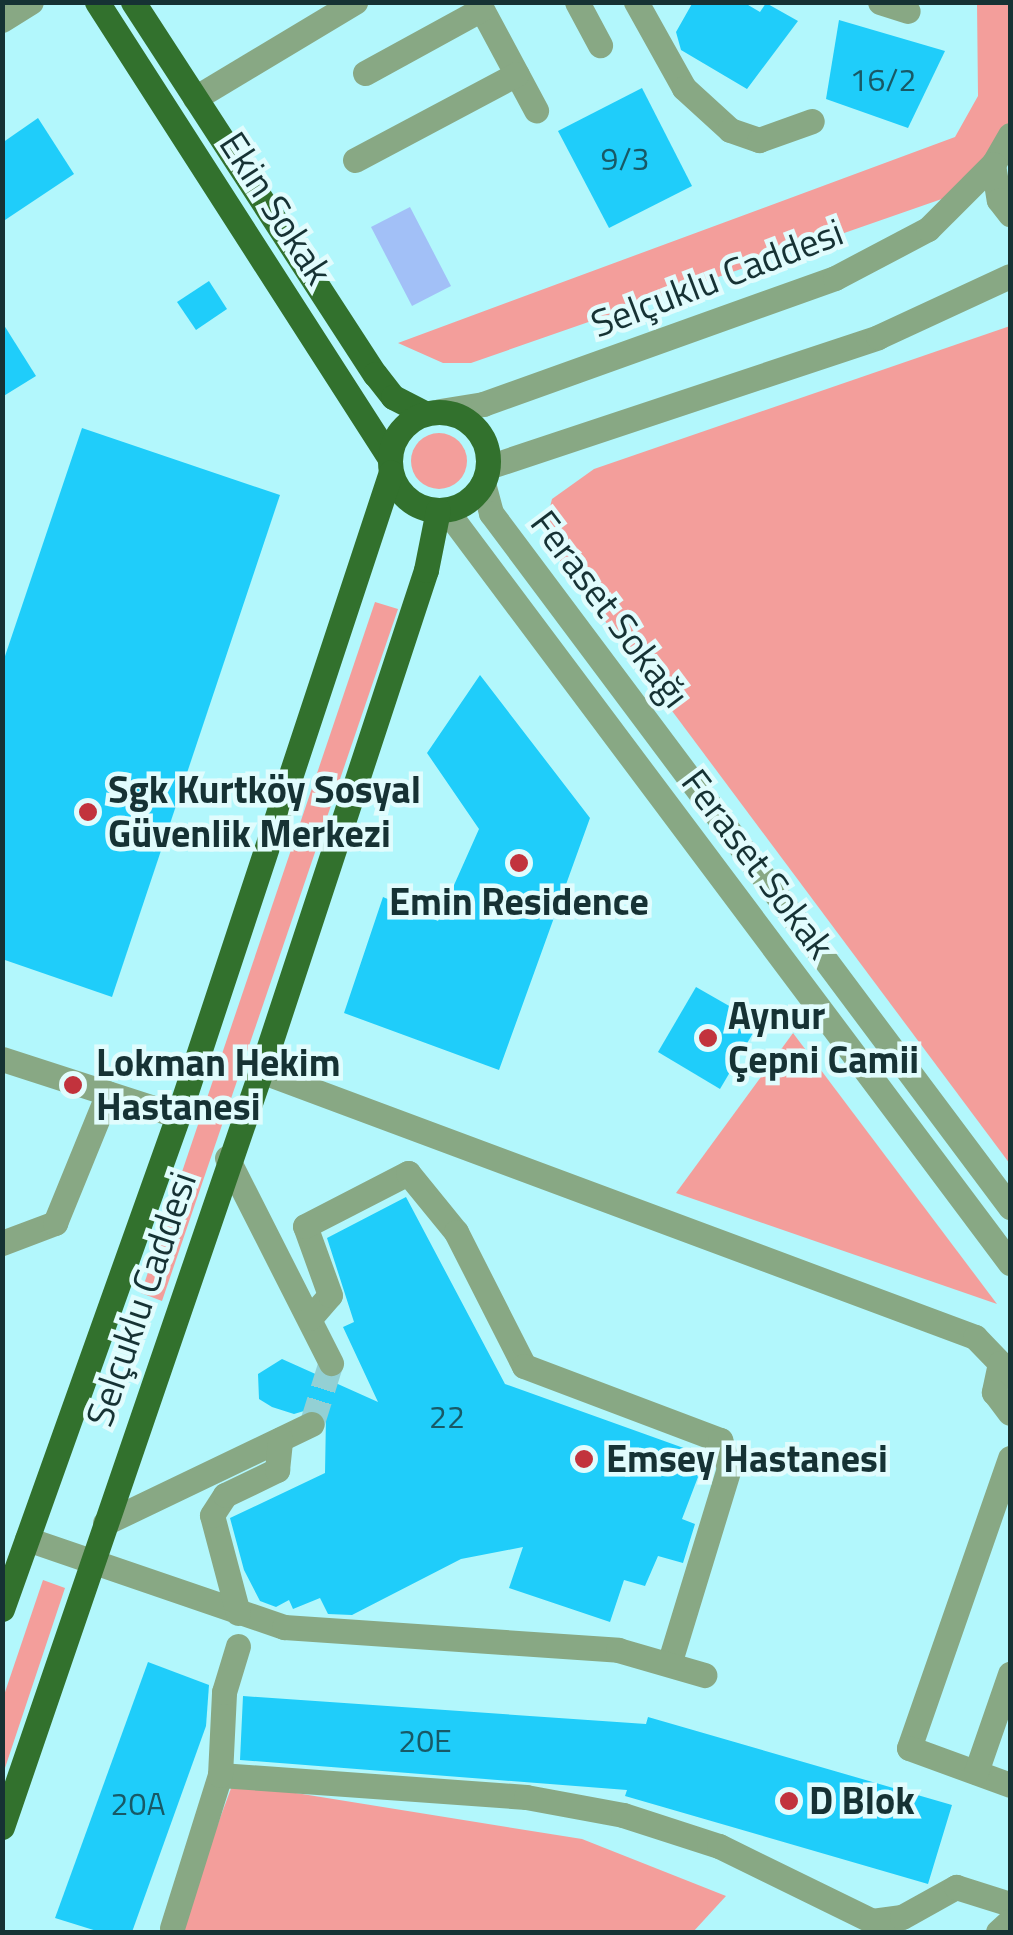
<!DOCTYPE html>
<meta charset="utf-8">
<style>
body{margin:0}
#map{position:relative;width:1013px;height:1935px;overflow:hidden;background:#b2f7fc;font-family:"Titillium Web",sans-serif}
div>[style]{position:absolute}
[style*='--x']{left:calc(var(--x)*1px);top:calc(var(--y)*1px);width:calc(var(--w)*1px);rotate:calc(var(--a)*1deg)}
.green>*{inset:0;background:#f39e9b}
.round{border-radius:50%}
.water>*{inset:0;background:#a2c0f7}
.building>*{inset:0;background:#1fcdfa}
.minor-tunnel>*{height:25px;margin-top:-12.5px;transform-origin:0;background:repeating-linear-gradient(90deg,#93d0d4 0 25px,transparent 0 37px)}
.minor>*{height:25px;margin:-12.5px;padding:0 12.5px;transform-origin:12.5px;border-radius:12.5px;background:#88a884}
.major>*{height:25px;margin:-12.5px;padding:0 12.5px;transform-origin:12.5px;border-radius:12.5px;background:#32712d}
.major>.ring{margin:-12.5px;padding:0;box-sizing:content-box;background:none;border:25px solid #32712d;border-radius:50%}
.dots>*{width:28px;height:28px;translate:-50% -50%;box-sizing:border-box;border:5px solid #e1fcfd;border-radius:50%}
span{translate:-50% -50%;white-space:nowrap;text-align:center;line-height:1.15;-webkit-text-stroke:9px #e1fcfd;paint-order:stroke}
.number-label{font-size:32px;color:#185966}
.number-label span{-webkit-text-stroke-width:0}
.street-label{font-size:38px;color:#163234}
.poi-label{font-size:38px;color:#163234;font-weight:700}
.left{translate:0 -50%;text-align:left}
.frame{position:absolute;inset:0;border:5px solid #163234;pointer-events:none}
</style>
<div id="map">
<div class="green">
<div style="clip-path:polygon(977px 3px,1010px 3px,1010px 145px,959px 193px,471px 363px,443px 363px,398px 343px,955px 137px,978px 96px)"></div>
<div style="clip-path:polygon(1010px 326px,1010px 1164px,555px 554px,546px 523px,552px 499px,594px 469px)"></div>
<div class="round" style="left:411px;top:433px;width:56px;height:56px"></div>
<div style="clip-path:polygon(375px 602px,398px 609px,162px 1301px,141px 1293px)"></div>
<div style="clip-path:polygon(793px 1033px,997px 1304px,676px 1193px)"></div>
<div style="clip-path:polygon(43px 1580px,65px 1588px,3px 1774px,3px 1698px)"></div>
<div style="clip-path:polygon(233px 1783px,582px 1839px,726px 1896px,693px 1932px,178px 1932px)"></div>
</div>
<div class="water">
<div style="clip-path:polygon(410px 207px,451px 286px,412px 306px,371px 227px)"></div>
</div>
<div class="building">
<div style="clip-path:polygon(693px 2px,743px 2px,760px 12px,766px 3px,798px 21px,747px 89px,681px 50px,676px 32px)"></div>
<div style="clip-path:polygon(839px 20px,945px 51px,908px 128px,826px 99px)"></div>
<div style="clip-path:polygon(642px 88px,692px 186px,609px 228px,558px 131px)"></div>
<div style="clip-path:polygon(38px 118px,74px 174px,2px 222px,2px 143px)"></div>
<div style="clip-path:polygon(209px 281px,227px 309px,196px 330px,177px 302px)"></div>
<div style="clip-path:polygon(2px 322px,36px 376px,2px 397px)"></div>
<div style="clip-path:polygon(82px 428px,280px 495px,112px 997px,2px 959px,2px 665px)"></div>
<div style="clip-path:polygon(480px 675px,590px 818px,499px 1070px,344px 1013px,383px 897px,438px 921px,479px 829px,427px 753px)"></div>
<div style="clip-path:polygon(696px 987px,759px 1023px,720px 1089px,658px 1052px)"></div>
<div style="clip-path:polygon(406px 1197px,505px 1384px,706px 1456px,682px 1519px,695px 1524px,683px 1563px,658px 1556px,645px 1586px,624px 1580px,610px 1622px,509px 1588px,523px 1547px,461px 1559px,352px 1615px,328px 1614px,320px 1598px,293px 1609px,289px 1600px,276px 1607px,260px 1601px,244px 1570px,230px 1518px,325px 1473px,326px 1416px,314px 1408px,294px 1414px,272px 1407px,259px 1399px,258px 1374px,282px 1359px,378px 1402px,343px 1327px,354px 1322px,327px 1238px)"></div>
<div style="clip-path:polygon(148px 1662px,209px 1685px,206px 1726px,132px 1932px,100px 1932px,55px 1918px)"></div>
<div style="clip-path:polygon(243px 1696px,646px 1724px,648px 1717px,952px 1805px,928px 1884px,625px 1796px,627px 1790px,240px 1760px)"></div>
</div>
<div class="minor-tunnel">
<div style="--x:312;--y:1424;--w:64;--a:-72.7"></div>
</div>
<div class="minor">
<div style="--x:478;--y:2;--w:123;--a:61.8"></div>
<div style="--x:577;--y:2;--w:49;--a:61.9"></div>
<div style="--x:636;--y:2;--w:98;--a:60.8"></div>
<div style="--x:684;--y:88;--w:62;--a:42.4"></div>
<div style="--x:730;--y:130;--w:31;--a:19"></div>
<div style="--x:759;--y:140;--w:56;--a:-19.7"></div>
<div style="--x:880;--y:2;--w:29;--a:18"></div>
<div style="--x:2;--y:20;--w:34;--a:-32"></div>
<div style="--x:365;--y:73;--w:133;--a:-28.7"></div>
<div style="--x:195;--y:98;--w:187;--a:-31"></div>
<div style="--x:1010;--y:135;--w:34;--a:120"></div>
<div style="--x:993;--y:164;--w:36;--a:81"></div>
<div style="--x:999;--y:200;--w:18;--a:52"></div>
<div style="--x:355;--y:160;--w:183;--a:-28"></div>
<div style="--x:440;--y:411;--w:44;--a:-9.2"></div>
<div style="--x:483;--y:404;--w:374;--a:-19.7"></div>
<div style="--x:835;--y:278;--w:105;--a:-27.8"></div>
<div style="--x:928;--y:229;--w:92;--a:-45"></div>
<div style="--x:488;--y:467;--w:411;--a:-18.4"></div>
<div style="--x:878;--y:337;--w:145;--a:-24.8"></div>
<div style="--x:483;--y:483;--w:31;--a:75"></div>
<div style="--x:491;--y:513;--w:867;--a:53.21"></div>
<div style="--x:446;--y:510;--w:941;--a:53.17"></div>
<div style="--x:2;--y:1059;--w:185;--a:17.9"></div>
<div style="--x:261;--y:1071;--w:762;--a:20.43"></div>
<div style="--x:975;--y:1337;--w:36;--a:46"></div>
<div style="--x:1000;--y:1363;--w:30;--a:102"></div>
<div style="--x:994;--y:1392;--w:26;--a:53"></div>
<div style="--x:227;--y:1158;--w:230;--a:63.1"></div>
<div style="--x:2;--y:1243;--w:57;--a:-20.7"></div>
<div style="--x:55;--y:1223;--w:140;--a:-67.8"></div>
<div style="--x:310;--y:1318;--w:30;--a:-49"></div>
<div style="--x:330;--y:1295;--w:73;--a:-109.9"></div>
<div style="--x:305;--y:1226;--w:116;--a:-27.2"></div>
<div style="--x:408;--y:1173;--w:76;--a:50.9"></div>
<div style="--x:456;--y:1232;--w:150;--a:63.1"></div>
<div style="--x:524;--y:1366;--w:210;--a:20.7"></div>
<div style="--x:720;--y:1440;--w:29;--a:72"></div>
<div style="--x:729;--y:1468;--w:202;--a:107"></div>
<div style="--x:1010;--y:1458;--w:307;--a:109.2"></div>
<div style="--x:909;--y:1748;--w:108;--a:20.1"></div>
<div style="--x:105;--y:1523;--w:229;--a:-25.6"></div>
<div style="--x:27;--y:1539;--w:272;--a:18.9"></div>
<div style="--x:284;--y:1627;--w:335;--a:3.9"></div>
<div style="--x:618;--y:1650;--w:90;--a:16.2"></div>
<div style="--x:238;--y:1613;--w:101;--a:-104.9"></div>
<div style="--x:212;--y:1515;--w:24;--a:-57"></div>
<div style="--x:225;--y:1495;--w:58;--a:-25.7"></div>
<div style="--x:277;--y:1470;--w:31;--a:-84"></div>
<div style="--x:976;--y:1772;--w:104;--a:-70.9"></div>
<div style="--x:220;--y:1775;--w:307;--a:4.1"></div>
<div style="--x:526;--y:1797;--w:99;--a:10.5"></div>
<div style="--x:623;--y:1815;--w:101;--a:17.9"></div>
<div style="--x:719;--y:1846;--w:170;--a:26.1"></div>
<div style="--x:872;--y:1921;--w:30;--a:-8"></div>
<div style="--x:902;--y:1917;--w:62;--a:-29.1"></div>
<div style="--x:956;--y:1887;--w:57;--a:17.5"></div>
<div style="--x:172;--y:1928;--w:160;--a:-72.6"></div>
<div style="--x:220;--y:1775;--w:83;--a:-87.2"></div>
<div style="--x:224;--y:1692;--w:48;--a:-73.1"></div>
<div style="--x:998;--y:1932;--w:16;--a:-43"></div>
</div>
<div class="major">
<div style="--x:97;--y:2;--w:541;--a:57.31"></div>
<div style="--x:133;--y:2;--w:444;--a:57"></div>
<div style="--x:375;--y:374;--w:29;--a:52"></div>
<div style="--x:393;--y:397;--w:36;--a:27"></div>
<div class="ring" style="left:390px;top:412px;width:73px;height:73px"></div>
<div style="--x:2;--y:1609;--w:523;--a:-70.35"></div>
<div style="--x:178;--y:1116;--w:678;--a:-71.7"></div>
<div style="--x:2;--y:1827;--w:799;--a:-71.09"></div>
<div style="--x:261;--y:1071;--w:527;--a:-71.77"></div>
<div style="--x:426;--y:570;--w:61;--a:-78.7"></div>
</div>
<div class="dots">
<div style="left:88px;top:812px;background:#c2333d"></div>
<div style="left:519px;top:863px;background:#c2333d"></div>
<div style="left:708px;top:1038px;background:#c2333d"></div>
<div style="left:73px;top:1085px;background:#c2333d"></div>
<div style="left:584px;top:1459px;background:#c2333d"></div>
<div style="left:789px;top:1801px;background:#c2333d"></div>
</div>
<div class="number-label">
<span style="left:883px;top:79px">16/2</span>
<span style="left:625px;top:158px">9/3</span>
<span style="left:447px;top:1416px">22</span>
<span style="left:425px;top:1740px">20E</span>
<span style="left:138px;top:1803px">20A</span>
</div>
<div class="street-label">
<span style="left:276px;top:208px;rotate:57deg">Ekin Sokak</span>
<span style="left:717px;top:278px;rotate:-21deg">Selçuklu Caddesi</span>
<span style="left:610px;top:609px;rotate:53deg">Feraset Sokağı</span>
<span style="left:758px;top:864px;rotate:53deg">Feraset Sokak</span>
<span style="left:141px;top:1299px;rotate:-71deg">Selçuklu Caddesi</span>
</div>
<div class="poi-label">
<span class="left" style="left:108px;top:812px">Sgk Kurtköy Sosyal<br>Güvenlik Merkezi</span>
<span style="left:519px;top:902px">Emin Residence</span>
<span class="left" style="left:728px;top:1038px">Aynur<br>Çepni Camii</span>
<span class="left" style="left:96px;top:1085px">Lokman Hekim<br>Hastanesi</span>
<span class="left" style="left:606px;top:1459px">Emsey Hastanesi</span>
<span class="left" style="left:809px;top:1801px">D Blok</span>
</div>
<div class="frame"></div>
</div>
